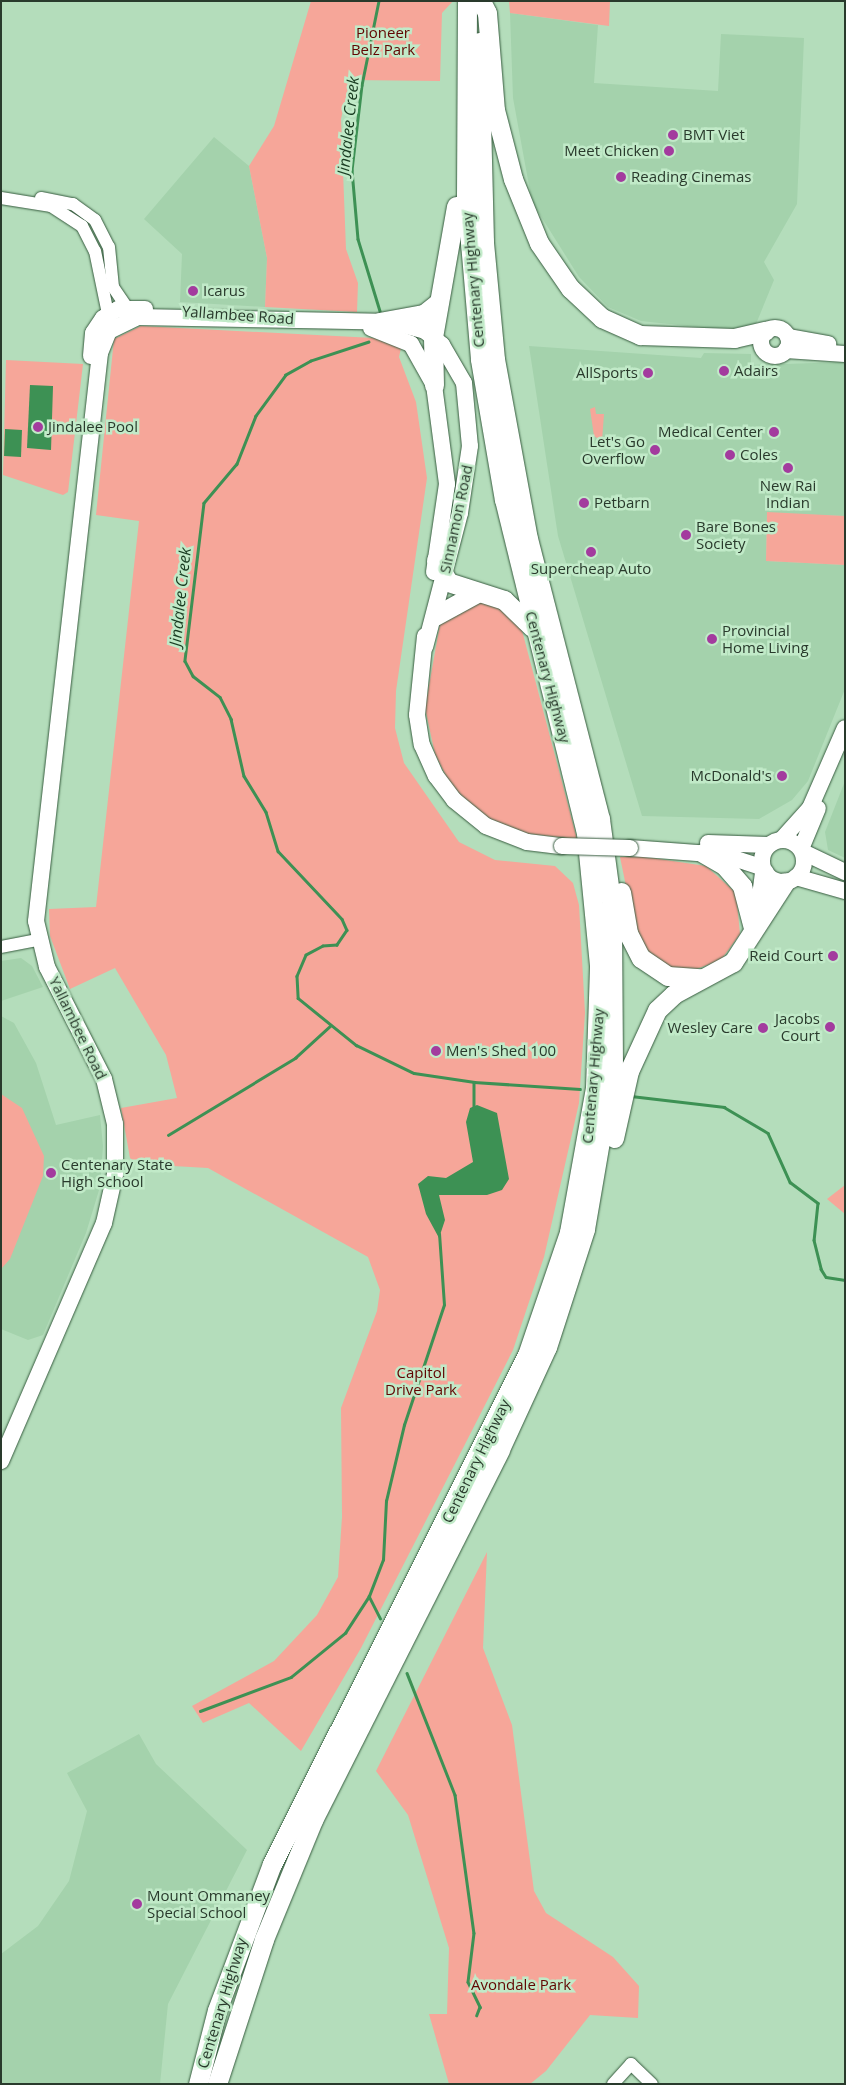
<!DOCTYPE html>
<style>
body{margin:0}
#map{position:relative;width:846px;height:2085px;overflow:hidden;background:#b4ddbb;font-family:"Open Sans",sans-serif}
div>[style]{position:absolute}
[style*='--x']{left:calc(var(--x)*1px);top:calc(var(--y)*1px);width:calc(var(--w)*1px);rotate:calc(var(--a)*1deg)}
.built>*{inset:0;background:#a4d2ac}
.green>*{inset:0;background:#f6a699}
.water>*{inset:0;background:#3d9154}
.stream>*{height:2.5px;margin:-1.25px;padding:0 1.25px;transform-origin:1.25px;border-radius:1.25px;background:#3d9154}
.roads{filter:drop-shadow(0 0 1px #375c3f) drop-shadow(0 0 1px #375c3f)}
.minor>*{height:12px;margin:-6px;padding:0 6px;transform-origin:6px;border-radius:6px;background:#fff}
.major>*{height:16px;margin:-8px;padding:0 8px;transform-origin:8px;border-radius:8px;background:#fff}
.major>.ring{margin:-8px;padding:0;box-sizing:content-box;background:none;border:16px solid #fff;border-radius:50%}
.highway>*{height:19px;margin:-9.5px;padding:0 9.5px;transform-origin:9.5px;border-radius:9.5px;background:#fff}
.bridges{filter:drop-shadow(0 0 1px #375c3f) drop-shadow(0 0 1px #375c3f)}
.major-bridge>*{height:16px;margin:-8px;padding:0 8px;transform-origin:8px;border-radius:8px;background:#fff}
.dots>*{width:14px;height:14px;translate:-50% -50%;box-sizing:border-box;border:2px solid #c1eac8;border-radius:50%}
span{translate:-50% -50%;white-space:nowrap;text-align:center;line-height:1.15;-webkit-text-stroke:5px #c1eac8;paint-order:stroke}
.park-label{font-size:15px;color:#610602}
.poi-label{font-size:15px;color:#293a2c}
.left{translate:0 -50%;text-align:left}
.right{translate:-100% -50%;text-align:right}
.street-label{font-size:15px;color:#293a2c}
.water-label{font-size:16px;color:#193c22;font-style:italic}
.frame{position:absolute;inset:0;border:2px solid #293a2c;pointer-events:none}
</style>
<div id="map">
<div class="built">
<div style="clip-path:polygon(510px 13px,598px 25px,594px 83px,718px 91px,721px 34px,804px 38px,797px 204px,764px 262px,774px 280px,756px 324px,725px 330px,641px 321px,608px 307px,579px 277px,532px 202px,513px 98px)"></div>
<div style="clip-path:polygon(214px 137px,249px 166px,267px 258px,265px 307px,180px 302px,182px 254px,144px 219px)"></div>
<div style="clip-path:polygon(529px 346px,701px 358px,704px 353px,751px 354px,751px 365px,845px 362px,845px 516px,767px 513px,766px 561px,845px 565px,845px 689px,808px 781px,792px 800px,759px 819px,642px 816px,558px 536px)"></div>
<div style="clip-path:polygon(845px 781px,845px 858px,828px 850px,825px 832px)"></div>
<div style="clip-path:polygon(21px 958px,32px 966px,43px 987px,1px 1001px,1px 961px)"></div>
<div style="clip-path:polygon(1px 1016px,14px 1023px,36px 1063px,56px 1125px,100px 1115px,103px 1146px,100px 1187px,86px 1233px,43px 1335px,28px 1340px,1px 1329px)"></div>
<div style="clip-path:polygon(139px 1734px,156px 1764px,247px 1850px,168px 2004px,160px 2084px,1px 2084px,1px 1954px,38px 1926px,69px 1881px,87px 1811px,67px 1773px)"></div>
</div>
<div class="green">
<div style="clip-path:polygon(311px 1px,453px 1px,442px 13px,440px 81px,350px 80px,341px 119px,346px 249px,358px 283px,357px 312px,265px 307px,267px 258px,249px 166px,274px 126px)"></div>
<div style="clip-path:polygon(509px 1px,610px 1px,609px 26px,510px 13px)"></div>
<div style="clip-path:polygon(141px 326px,374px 338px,401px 348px,399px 357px,416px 402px,427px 478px,396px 691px,395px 728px,404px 763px,459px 842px,495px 860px,555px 866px,573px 883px,579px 905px,585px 1013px,579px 1103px,544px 1257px,513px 1350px,361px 1648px,301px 1751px,249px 1703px,203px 1723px,192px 1706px,274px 1661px,317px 1615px,338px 1577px,342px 1517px,341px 1408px,377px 1311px,380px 1290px,368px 1257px,208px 1168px,138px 1164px,130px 1158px,121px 1108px,177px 1098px,166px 1055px,115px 968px,70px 989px,50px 936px,49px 909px,96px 907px,139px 521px,96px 515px,114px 339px)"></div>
<div style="clip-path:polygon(6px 360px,83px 364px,68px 492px,63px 495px,3px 475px)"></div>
<div style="clip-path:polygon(595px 407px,596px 414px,604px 414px,602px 441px,594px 436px,590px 409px)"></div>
<div style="clip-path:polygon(767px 512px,845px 516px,845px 565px,766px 561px)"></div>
<div style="clip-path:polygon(478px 600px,493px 602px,519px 619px,577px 839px,528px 834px,482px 816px,450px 784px,435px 754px,425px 708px,440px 624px,450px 612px)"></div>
<div style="clip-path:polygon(639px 856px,706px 866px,736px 893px,740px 934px,721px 960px,691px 971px,668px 967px,646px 952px,634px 925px,620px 857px)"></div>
<div style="clip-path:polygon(1px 1094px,22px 1108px,44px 1156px,43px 1176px,10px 1259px,1px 1269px)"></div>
<div style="clip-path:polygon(845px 1185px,845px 1214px,827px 1199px)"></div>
<div style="clip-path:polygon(487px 1552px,483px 1648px,512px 1725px,534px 1891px,546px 1913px,613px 1957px,639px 1986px,638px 2018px,590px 2015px,546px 2071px,530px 2084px,449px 2084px,429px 2014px,447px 2014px,449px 1948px,408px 1815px,376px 1771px)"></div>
</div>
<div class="water">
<div style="clip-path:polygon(30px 385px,53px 386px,51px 450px,27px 448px)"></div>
<div style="clip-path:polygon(5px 429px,22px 430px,21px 457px,4px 456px)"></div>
<div style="clip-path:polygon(477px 1105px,497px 1113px,509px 1179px,502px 1190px,487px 1195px,439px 1195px,445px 1220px,439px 1238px,426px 1214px,418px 1184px,428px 1176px,446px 1178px,473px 1162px,466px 1122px,470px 1108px)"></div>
</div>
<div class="stream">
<div style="--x:379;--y:1;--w:86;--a:101.4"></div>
<div style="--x:362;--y:85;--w:86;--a:96.7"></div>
<div style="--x:352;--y:170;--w:69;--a:85"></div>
<div style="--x:358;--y:239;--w:75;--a:73"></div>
<div style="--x:369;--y:342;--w:61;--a:161.9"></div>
<div style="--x:311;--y:361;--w:29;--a:151"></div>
<div style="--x:286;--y:375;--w:51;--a:126.2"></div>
<div style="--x:256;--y:416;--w:52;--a:111.6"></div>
<div style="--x:237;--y:464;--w:51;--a:130.2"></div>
<div style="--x:204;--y:503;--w:159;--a:96.9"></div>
<div style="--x:185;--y:661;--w:17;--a:62"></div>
<div style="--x:193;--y:676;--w:34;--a:38"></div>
<div style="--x:220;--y:697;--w:25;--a:63"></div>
<div style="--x:231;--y:719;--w:58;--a:77.2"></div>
<div style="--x:244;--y:776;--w:42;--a:58.6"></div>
<div style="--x:266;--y:812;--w:41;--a:72.9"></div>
<div style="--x:278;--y:851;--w:93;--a:46.7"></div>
<div style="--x:342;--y:919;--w:12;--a:66"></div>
<div style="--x:347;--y:930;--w:18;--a:124"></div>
<div style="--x:337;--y:945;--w:14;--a:176"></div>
<div style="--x:323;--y:946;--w:19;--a:152"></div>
<div style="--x:306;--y:955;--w:23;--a:113"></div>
<div style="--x:297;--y:976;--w:22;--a:87"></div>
<div style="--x:298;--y:998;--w:75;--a:39"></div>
<div style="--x:356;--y:1045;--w:64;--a:25.8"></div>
<div style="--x:414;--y:1073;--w:61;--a:8.5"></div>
<div style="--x:474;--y:1082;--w:106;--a:3.8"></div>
<div style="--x:474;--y:1082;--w:27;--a:90"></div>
<div style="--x:631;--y:1096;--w:94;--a:6.7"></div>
<div style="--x:724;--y:1107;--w:51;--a:30.6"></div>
<div style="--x:768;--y:1133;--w:54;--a:65.8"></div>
<div style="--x:790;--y:1182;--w:35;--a:37"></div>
<div style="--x:818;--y:1203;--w:37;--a:96"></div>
<div style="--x:814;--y:1240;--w:30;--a:76"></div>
<div style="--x:821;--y:1269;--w:9;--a:58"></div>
<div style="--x:826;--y:1277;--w:19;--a:9"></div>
<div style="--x:168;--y:1135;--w:149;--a:-31.2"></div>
<div style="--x:295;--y:1058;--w:47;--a:-42.4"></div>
<div style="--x:369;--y:1596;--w:25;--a:63"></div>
<div style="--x:407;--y:1673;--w:131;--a:68.5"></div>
<div style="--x:455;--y:1795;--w:139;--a:82.2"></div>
<div style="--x:474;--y:1933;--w:49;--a:97"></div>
<div style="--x:468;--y:1982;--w:28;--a:64"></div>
<div style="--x:480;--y:2007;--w:9;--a:111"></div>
<div style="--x:200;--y:1711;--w:97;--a:-20.5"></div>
<div style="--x:291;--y:1677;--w:70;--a:-39.2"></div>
<div style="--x:345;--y:1633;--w:44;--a:-57"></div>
<div style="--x:369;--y:1596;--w:39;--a:-69"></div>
<div style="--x:383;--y:1560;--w:59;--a:-87.1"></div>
<div style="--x:386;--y:1501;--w:78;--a:-76.7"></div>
<div style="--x:404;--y:1425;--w:126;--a:-71.6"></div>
<div style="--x:444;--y:1305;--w:71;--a:-94"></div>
</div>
<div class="roads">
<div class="minor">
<div style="--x:1;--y:198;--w:51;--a:9.1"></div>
<div style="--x:51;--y:206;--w:37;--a:33"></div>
<div style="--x:82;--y:226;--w:28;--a:63"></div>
<div style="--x:95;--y:251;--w:64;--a:78.3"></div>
<div style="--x:41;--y:198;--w:33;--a:11"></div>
<div style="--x:73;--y:204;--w:27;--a:36"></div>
<div style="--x:95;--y:220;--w:30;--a:63"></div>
<div style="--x:109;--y:247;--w:40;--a:84.3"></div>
<div style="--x:113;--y:287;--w:25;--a:56"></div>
<div style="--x:1;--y:947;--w:38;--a:-11"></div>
<div style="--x:613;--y:2084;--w:27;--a:-48"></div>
<div style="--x:631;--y:2064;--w:29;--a:44"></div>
</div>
<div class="major">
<div class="ring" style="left:761px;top:328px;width:12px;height:12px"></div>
<div style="--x:371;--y:328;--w:43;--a:21.8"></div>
<div style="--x:411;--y:344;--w:47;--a:60.7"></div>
<div style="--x:434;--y:385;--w:100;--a:82.5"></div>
<div style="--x:447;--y:484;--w:89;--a:98.4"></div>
<div style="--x:788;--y:337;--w:41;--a:9.9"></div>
<div style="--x:786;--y:350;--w:59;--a:3.9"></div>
<div style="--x:91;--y:356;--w:23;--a:-85"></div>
<div style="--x:93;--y:333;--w:18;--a:-56"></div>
<div style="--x:103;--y:318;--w:17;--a:-31"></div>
<div style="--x:118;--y:309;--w:27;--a:0"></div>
<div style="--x:425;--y:636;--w:79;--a:95.8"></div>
<div style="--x:417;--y:715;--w:30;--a:81"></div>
<div style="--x:422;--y:745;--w:34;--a:66"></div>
<div style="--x:436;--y:776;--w:30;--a:53"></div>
<div style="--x:454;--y:800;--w:41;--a:39.1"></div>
<div style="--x:486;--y:826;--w:44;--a:21.3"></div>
<div style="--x:527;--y:842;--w:35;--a:7"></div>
<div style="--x:782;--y:839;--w:42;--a:-47.9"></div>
<div style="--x:810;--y:808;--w:87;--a:-66.4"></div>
<div class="ring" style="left:762px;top:840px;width:26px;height:26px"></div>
<div style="--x:708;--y:843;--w:60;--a:1.9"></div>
<div style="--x:630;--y:848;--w:94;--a:4.3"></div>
<div style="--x:724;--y:855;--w:40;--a:18"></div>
<div style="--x:801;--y:849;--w:44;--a:-67.5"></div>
<div style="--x:803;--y:852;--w:47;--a:25.5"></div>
<div style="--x:796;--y:877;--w:51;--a:15.9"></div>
<div style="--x:1;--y:1461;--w:259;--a:-66.6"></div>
<div style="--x:104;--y:1223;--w:50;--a:-77.3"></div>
<div style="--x:115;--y:1174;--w:50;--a:-90"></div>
<div style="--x:115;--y:1124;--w:46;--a:-103.7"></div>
<div style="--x:104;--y:1079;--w:126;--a:-117"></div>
<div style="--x:47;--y:967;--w:47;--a:-103.4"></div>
<div style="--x:36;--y:921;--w:572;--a:-83.57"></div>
<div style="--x:100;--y:353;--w:24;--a:-68"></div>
<div style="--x:109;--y:331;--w:32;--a:-26"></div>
<div style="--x:138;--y:317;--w:254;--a:1.1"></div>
<div style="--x:392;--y:322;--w:34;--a:15"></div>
<div style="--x:425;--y:331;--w:22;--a:39"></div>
<div style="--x:442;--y:345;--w:44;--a:59.9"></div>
<div style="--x:464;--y:383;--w:63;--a:84.6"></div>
<div style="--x:470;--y:446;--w:68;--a:98.5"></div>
<div style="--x:460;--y:513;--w:138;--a:104.6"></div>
</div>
<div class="highway">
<div style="--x:481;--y:1;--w:13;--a:63"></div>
<div style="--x:487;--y:13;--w:97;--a:85.3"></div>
<div style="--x:495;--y:110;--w:71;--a:75.4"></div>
<div style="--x:513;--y:179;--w:69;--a:67.9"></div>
<div style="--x:539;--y:243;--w:55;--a:55.4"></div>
<div style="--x:570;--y:288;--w:44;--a:43.2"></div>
<div style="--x:602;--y:318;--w:42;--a:24.1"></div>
<div style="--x:640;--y:335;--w:94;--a:1.8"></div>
<div style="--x:734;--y:338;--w:32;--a:-13"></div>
<div style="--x:379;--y:322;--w:46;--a:-10.1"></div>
<div style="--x:424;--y:314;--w:19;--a:-39"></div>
<div style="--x:434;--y:385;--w:48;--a:-91.2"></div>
<div style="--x:433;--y:337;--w:133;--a:-80"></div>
<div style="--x:436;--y:560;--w:25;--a:61"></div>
<div style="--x:448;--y:582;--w:59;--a:17.8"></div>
<div style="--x:504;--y:600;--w:39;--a:44"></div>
<div style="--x:435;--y:616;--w:48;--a:-28.7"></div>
<div style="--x:703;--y:853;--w:24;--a:30"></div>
<div style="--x:724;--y:865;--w:28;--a:49"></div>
<div style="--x:742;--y:886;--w:43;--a:75.3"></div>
<div style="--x:621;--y:892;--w:42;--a:80.3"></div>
<div style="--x:628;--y:933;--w:28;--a:63"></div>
<div style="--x:641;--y:958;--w:32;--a:34"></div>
<div style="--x:668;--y:976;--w:32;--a:4"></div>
<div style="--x:758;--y:919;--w:47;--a:-82.7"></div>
<div style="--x:614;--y:1138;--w:69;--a:-77.4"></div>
<div style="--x:629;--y:1071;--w:67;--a:-65.3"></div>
<div style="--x:657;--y:1010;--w:23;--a:-43"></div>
<div style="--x:674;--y:994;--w:67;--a:-28.5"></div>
<div style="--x:733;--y:962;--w:95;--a:-57"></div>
<div style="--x:198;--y:2084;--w:76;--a:-75.6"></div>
<div style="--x:217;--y:2010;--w:156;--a:-69.4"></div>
<div style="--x:272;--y:1864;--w:569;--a:-63.39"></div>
<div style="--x:527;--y:1355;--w:130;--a:-71.1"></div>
<div style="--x:569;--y:1232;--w:146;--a:-79.8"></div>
<div style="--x:595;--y:1088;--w:123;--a:-88.1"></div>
<div style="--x:599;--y:965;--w:133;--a:-95.6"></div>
<div style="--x:586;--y:833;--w:343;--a:-103.8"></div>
<div style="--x:504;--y:500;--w:143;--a:-99.7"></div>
<div style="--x:480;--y:359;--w:165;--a:-94.9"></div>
<div style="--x:466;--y:195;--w:194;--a:-89.7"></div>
<div style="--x:217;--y:2084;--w:152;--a:-72"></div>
<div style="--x:264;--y:1939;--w:129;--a:-67.6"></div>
<div style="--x:313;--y:1820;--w:415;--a:-63.2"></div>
<div style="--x:500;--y:1449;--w:112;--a:-65.3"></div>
<div style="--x:547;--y:1347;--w:124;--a:-72.1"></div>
<div style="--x:585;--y:1229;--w:165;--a:-80.3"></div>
<div style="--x:613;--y:1066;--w:158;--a:-90.4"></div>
<div style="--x:612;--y:908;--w:90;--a:-97.7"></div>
<div style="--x:600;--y:819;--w:289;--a:-104.4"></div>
<div style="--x:528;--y:539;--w:183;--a:-100.4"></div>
<div style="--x:495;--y:359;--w:118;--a:-95.4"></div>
<div style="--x:484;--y:242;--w:200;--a:-91.4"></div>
</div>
</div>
<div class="bridges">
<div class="major-bridge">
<div style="--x:562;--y:846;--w:68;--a:1.7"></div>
</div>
</div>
<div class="dots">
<div style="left:673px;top:135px;background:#a33b9e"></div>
<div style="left:669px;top:151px;background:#a33b9e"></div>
<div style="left:621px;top:177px;background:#a33b9e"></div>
<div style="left:193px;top:291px;background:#a33b9e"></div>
<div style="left:724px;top:371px;background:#a33b9e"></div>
<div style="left:648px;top:373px;background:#a33b9e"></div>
<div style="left:38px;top:427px;background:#a33b9e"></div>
<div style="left:774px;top:432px;background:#a33b9e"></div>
<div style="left:655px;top:450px;background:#a33b9e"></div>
<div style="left:730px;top:455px;background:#a33b9e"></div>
<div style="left:788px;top:468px;background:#a33b9e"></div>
<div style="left:584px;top:503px;background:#a33b9e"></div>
<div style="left:686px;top:535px;background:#a33b9e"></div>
<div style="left:591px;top:552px;background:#a33b9e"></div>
<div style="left:712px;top:639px;background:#a33b9e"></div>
<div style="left:782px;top:776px;background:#a33b9e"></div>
<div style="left:833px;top:956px;background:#a33b9e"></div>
<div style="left:830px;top:1027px;background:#a33b9e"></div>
<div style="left:763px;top:1028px;background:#a33b9e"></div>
<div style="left:436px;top:1051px;background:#a33b9e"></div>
<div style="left:51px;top:1173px;background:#a33b9e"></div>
<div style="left:137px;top:1904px;background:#a33b9e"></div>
</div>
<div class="park-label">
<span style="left:383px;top:41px">Pioneer<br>Belz Park</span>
<span style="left:421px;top:1381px">Capitol<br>Drive Park</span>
<span style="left:521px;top:1985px">Avondale Park</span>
</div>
<div class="poi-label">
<span class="left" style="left:683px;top:135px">BMT Viet</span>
<span class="right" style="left:659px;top:151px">Meet Chicken</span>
<span class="left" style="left:631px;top:177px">Reading Cinemas</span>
<span class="left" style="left:203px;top:291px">Icarus</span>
<span class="left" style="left:734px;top:371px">Adairs</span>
<span class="right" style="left:638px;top:373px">AllSports</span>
<span class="left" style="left:48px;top:427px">Jindalee Pool</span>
<span class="right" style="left:763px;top:432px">Medical Center</span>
<span class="right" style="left:645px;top:450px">Let's Go<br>Overflow</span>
<span class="left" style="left:740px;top:455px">Coles</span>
<span style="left:788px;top:494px">New Rai<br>Indian</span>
<span class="left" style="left:594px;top:503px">Petbarn</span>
<span class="left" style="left:696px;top:535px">Bare Bones<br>Society</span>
<span style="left:591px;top:569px">Supercheap Auto</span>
<span class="left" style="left:722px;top:639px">Provincial<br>Home Living</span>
<span class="right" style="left:772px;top:776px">McDonald's</span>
<span class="right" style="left:823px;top:956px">Reid Court</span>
<span class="right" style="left:820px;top:1027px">Jacobs<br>Court</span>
<span class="right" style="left:753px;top:1028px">Wesley Care</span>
<span class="left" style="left:446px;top:1051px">Men's Shed 100</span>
<span class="left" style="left:61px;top:1173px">Centenary State<br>High School</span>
<span class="left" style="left:147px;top:1904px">Mount Ommaney<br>Special School</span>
</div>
<div class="street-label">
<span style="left:473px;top:280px;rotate:-95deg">Centenary Highway</span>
<span style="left:238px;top:315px;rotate:4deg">Yallambee Road</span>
<span style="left:456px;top:519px;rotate:-78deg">Sinnamon Road</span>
<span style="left:548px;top:677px;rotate:75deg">Centenary Highway</span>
<span style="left:78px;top:1028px;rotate:64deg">Yallambee Road</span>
<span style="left:593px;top:1076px;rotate:-85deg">Centenary Highway</span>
<span style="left:476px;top:1461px;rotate:-64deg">Centenary Highway</span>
<span style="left:222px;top:2003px;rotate:-73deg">Centenary Highway</span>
</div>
<div class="water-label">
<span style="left:348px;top:126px;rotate:-84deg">Jindalee Creek</span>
<span style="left:180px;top:597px;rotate:-84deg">Jindalee Creek</span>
</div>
<div class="frame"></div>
</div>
